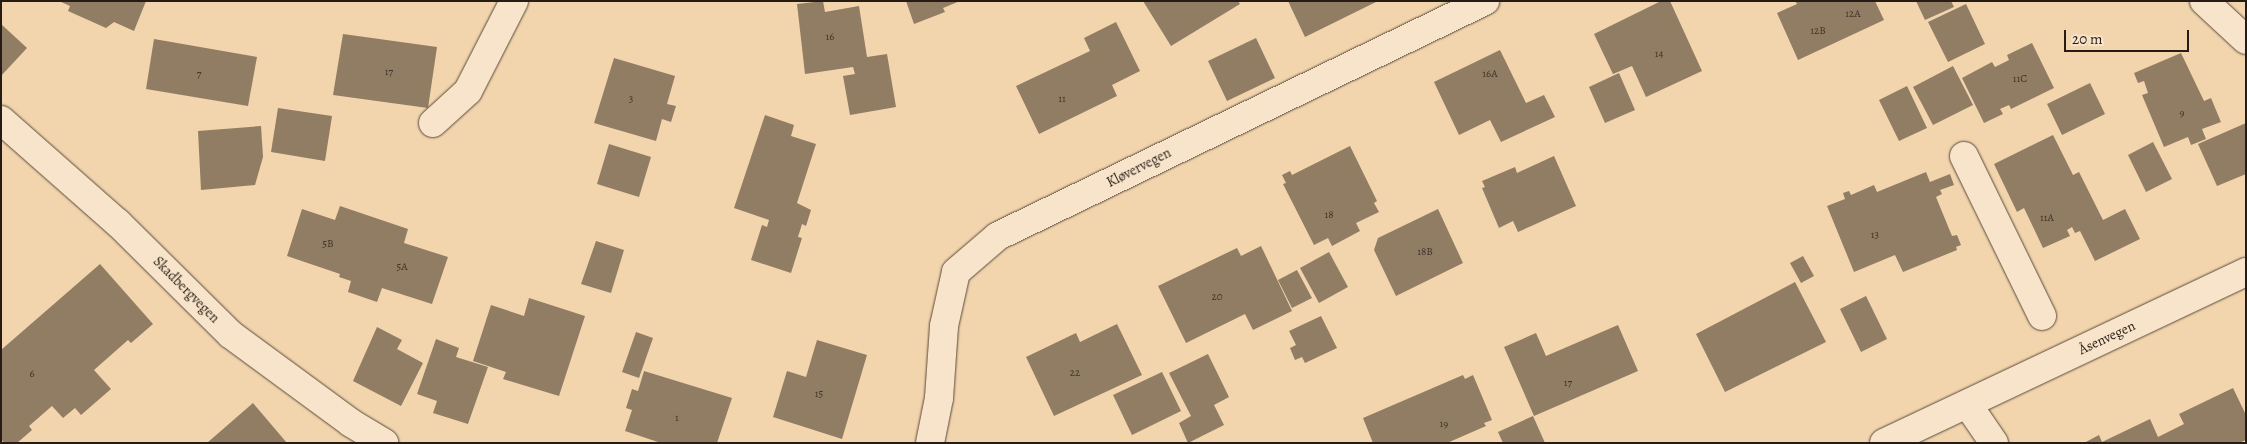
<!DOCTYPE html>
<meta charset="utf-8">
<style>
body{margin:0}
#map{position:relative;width:2247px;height:444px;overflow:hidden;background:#f2d5ad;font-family:Alegreya,serif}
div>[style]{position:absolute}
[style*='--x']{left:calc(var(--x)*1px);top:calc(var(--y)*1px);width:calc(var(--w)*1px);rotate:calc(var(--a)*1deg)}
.building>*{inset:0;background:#917c64}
.roads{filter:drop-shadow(0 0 1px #5a4a3b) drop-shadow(0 0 1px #5a4a3b)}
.minor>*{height:28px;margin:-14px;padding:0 14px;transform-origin:14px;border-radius:14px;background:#f7e4ca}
span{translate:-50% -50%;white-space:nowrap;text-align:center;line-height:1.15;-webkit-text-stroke:4px #f7e4ca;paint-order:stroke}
.number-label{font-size:11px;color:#423429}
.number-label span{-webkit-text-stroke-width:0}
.street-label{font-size:14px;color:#271c15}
.frame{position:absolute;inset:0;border:2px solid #271c15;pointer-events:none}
.scale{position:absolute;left:2064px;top:30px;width:125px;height:22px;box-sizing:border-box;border:2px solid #271c15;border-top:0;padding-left:6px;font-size:15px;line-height:18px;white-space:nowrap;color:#271c15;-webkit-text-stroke:4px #f7e4ca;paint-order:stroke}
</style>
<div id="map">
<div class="building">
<div style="clip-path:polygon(59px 1px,146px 1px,134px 31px,114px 22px,106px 28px,68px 11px,70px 6px)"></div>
<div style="clip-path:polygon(823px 1px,825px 12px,859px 6px,867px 57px,887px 54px,896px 107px,850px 115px,843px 76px,855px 74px,853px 67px,805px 74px,797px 4px)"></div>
<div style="clip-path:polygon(906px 1px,960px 1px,943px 8px,945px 12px,914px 24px)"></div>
<div style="clip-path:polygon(1143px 1px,1238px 1px,1240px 4px,1171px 46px)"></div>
<div style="clip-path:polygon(1288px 1px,1378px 1px,1305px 37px)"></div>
<div style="clip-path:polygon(1661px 1px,1670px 1px,1702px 71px,1646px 97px,1632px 66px,1613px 74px,1594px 34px)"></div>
<div style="clip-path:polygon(1795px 1px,1875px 1px,1884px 20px,1798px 60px,1777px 13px,1797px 4px)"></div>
<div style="clip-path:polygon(1916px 1px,1951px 1px,1954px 7px,1925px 20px)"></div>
<div style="clip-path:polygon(1966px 4px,1985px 44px,1948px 62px,1928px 22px)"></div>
<div style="clip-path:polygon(1116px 22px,1140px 71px,1112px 85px,1117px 96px,1039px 134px,1016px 86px,1090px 51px,1084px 38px)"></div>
<div style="clip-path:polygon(1px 24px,27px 48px,1px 76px)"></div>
<div style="clip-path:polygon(343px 34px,437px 47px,428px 108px,333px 95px)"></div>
<div style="clip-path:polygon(1256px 38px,1275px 78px,1227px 101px,1208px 61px)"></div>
<div style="clip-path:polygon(154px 39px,257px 57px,248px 106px,146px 89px)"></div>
<div style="clip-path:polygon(2032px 43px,2054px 88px,2011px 109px,2009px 105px,2000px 109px,2003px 114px,1984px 123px,1962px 78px,1992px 62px,1995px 67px,2009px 60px,2007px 55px)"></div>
<div style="clip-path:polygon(1500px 50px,1526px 103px,1544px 95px,1555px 117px,1501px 142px,1490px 120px,1459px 135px,1434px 82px)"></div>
<div style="clip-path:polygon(2181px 53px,2204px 101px,2211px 98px,2221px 122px,2202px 129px,2206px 139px,2191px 145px,2188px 137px,2164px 147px,2142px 95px,2148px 93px,2144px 81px,2138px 83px,2134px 73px)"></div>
<div style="clip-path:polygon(614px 58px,675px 76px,667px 104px,676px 106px,671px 122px,662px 119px,656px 141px,594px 123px)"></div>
<div style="clip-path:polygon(1953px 66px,1973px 105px,1933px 125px,1913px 87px)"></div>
<div style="clip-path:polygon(1619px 73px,1635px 110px,1605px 123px,1589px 87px)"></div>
<div style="clip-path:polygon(2090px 83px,2105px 114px,2062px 135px,2047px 104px)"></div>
<div style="clip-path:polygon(1907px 86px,1927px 128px,1899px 141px,1879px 100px)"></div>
<div style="clip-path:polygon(278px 108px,332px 116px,325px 161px,271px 152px)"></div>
<div style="clip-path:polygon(765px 115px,794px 125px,791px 136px,816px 144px,797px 203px,811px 210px,806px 226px,802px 224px,798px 237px,802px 238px,791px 273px,751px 260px,762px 225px,767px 227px,769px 220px,734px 208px)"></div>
<div style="clip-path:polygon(2246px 123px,2246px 174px,2217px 186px,2198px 144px)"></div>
<div style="clip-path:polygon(261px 126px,263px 157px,255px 185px,201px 190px,198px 131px)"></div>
<div style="clip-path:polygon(2053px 135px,2073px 175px,2079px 172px,2103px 220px,2125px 209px,2140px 239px,2095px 261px,2080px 231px,2075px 233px,2072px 227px,2067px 230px,2070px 236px,2043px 248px,2024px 208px,2017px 212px,1994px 164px)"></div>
<div style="clip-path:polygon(2153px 142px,2172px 179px,2146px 192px,2128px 155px)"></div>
<div style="clip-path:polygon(609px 144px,651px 157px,639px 197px,597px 184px)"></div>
<div style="clip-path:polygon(1350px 146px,1377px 201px,1374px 203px,1379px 212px,1356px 223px,1360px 231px,1332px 246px,1328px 238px,1314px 245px,1283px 184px,1286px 183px,1282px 175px,1290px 171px,1292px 175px)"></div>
<div style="clip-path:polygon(1554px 156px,1576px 206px,1518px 232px,1513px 221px,1499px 228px,1482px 188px,1485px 187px,1482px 181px,1515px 167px,1517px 173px)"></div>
<div style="clip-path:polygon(1926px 172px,1930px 182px,1950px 174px,1954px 185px,1940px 190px,1942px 194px,1936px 197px,1952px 236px,1957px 235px,1961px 245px,1956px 247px,1957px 250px,1903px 272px,1895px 255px,1854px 272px,1827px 206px,1845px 199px,1843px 193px,1849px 191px,1851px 195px,1874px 185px,1877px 192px)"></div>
<div style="clip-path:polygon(340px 206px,408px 229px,404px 243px,448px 257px,432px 304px,382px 288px,377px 302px,348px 292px,351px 281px,339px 277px,340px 274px,287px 256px,302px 209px,335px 220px)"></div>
<div style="clip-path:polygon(1438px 209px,1463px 263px,1396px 296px,1374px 250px,1378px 238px)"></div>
<div style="clip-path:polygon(596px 241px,624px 250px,611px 293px,581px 284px)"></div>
<div style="clip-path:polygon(1261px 246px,1292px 311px,1253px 330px,1245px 314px,1186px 343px,1158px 286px,1237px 248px,1241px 256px)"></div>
<div style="clip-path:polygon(1329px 252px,1348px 287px,1319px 303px,1300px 268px)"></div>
<div style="clip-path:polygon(1803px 256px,1814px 276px,1801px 283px,1790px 263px)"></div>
<div style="clip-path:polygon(100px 264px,153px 324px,131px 343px,128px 340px,94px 370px,111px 389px,81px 415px,75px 408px,63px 418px,52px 406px,29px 426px,32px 430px,17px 443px,4px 443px,1px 439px,1px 350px)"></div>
<div style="clip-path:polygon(1297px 270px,1312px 298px,1292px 308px,1278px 280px)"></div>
<div style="clip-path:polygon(1795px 282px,1826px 342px,1725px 392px,1696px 334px)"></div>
<div style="clip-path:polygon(1866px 296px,1887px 339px,1861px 352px,1840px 309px)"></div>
<div style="clip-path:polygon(529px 298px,585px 316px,559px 396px,503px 379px,506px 372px,473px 361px,491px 305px,524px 316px)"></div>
<div style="clip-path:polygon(1321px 316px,1337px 348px,1305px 363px,1302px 357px,1295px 360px,1290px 348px,1296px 345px,1289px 331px)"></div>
<div style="clip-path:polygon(1117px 324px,1142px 375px,1054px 416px,1026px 357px,1076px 333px,1080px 342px)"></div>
<div style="clip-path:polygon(1618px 325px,1638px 371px,1534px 416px,1504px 347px,1536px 333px,1546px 356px)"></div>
<div style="clip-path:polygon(377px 327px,402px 340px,397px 349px,423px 363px,401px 406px,353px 381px)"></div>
<div style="clip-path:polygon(636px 332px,653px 338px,639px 378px,622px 372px)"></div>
<div style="clip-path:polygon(436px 339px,459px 348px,456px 357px,488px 367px,468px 424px,433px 413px,437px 401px,417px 394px)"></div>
<div style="clip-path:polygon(817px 340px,867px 355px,842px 439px,773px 417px,787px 371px,806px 377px)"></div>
<div style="clip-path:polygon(1208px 354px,1229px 397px,1214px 405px,1224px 425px,1188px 443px,1179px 423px,1191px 416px,1169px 373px)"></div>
<div style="clip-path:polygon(644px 371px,732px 398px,717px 443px,661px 443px,625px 431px,632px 410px,626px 408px,632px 389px,638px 391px)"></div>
<div style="clip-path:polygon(1162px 372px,1181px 411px,1132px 435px,1113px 395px)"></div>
<div style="clip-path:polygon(1463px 375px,1465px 379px,1473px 375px,1492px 420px,1484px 423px,1486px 426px,1447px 443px,1373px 443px,1363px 418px)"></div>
<div style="clip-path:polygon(2233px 388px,2246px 415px,2246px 440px,2239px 443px,2084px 443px,2099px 435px,2102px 442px,2150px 419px,2158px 437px,2184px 424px,2179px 414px)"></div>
<div style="clip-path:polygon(253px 403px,287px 443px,207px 443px)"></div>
<div style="clip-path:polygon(1533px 416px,1545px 443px,1503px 443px,1498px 432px)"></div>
</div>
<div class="roads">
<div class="minor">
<div style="--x:2204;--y:1;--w:57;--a:42.9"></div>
<div style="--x:1;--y:120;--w:156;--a:41.4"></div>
<div style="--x:118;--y:223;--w:158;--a:44.7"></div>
<div style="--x:230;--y:334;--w:150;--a:36.3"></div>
<div style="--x:351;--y:423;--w:39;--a:31"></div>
<div style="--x:433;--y:123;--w:47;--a:-42.4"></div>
<div style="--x:468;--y:91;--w:101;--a:-62.9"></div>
<div style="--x:1964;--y:156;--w:178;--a:64"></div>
<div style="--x:1968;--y:405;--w:46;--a:55.6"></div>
<div style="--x:930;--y:443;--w:46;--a:-78.7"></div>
<div style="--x:939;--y:398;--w:72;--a:-86"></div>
<div style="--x:944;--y:326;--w:55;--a:-77.5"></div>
<div style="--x:956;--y:272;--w:55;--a:-40.6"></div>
<div style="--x:998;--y:236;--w:541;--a:-25.76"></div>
<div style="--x:1884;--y:443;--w:400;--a:-25.3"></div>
</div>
</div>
<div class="number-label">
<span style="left:1853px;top:14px">12A</span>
<span style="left:1818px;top:31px">12B</span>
<span style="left:830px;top:37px">16</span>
<span style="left:1659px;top:54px">14</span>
<span style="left:389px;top:72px">17</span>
<span style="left:199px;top:74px">7</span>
<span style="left:1490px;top:74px">16A</span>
<span style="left:2020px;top:79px">11C</span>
<span style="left:631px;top:99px">3</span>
<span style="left:1062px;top:99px">11</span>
<span style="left:2182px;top:113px">9</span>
<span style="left:1329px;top:215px">18</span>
<span style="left:2047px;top:218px">11A</span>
<span style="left:1875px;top:235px">13</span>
<span style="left:328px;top:244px">5B</span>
<span style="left:1425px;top:252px">18B</span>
<span style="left:402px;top:267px">5A</span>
<span style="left:1217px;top:297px">20</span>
<span style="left:1075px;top:373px">22</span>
<span style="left:32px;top:374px">6</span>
<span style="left:1568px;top:383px">17</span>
<span style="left:819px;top:394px">15</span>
<span style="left:677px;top:418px">1</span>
<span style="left:1444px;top:424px">19</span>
</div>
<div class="street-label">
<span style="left:1139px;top:168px;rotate:-27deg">Kløvervegen</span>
<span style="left:186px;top:290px;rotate:45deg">Skadbergvegen</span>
<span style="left:2107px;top:338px;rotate:-25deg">Åsenvegen</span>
</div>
<div class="frame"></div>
<div class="scale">20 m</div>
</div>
